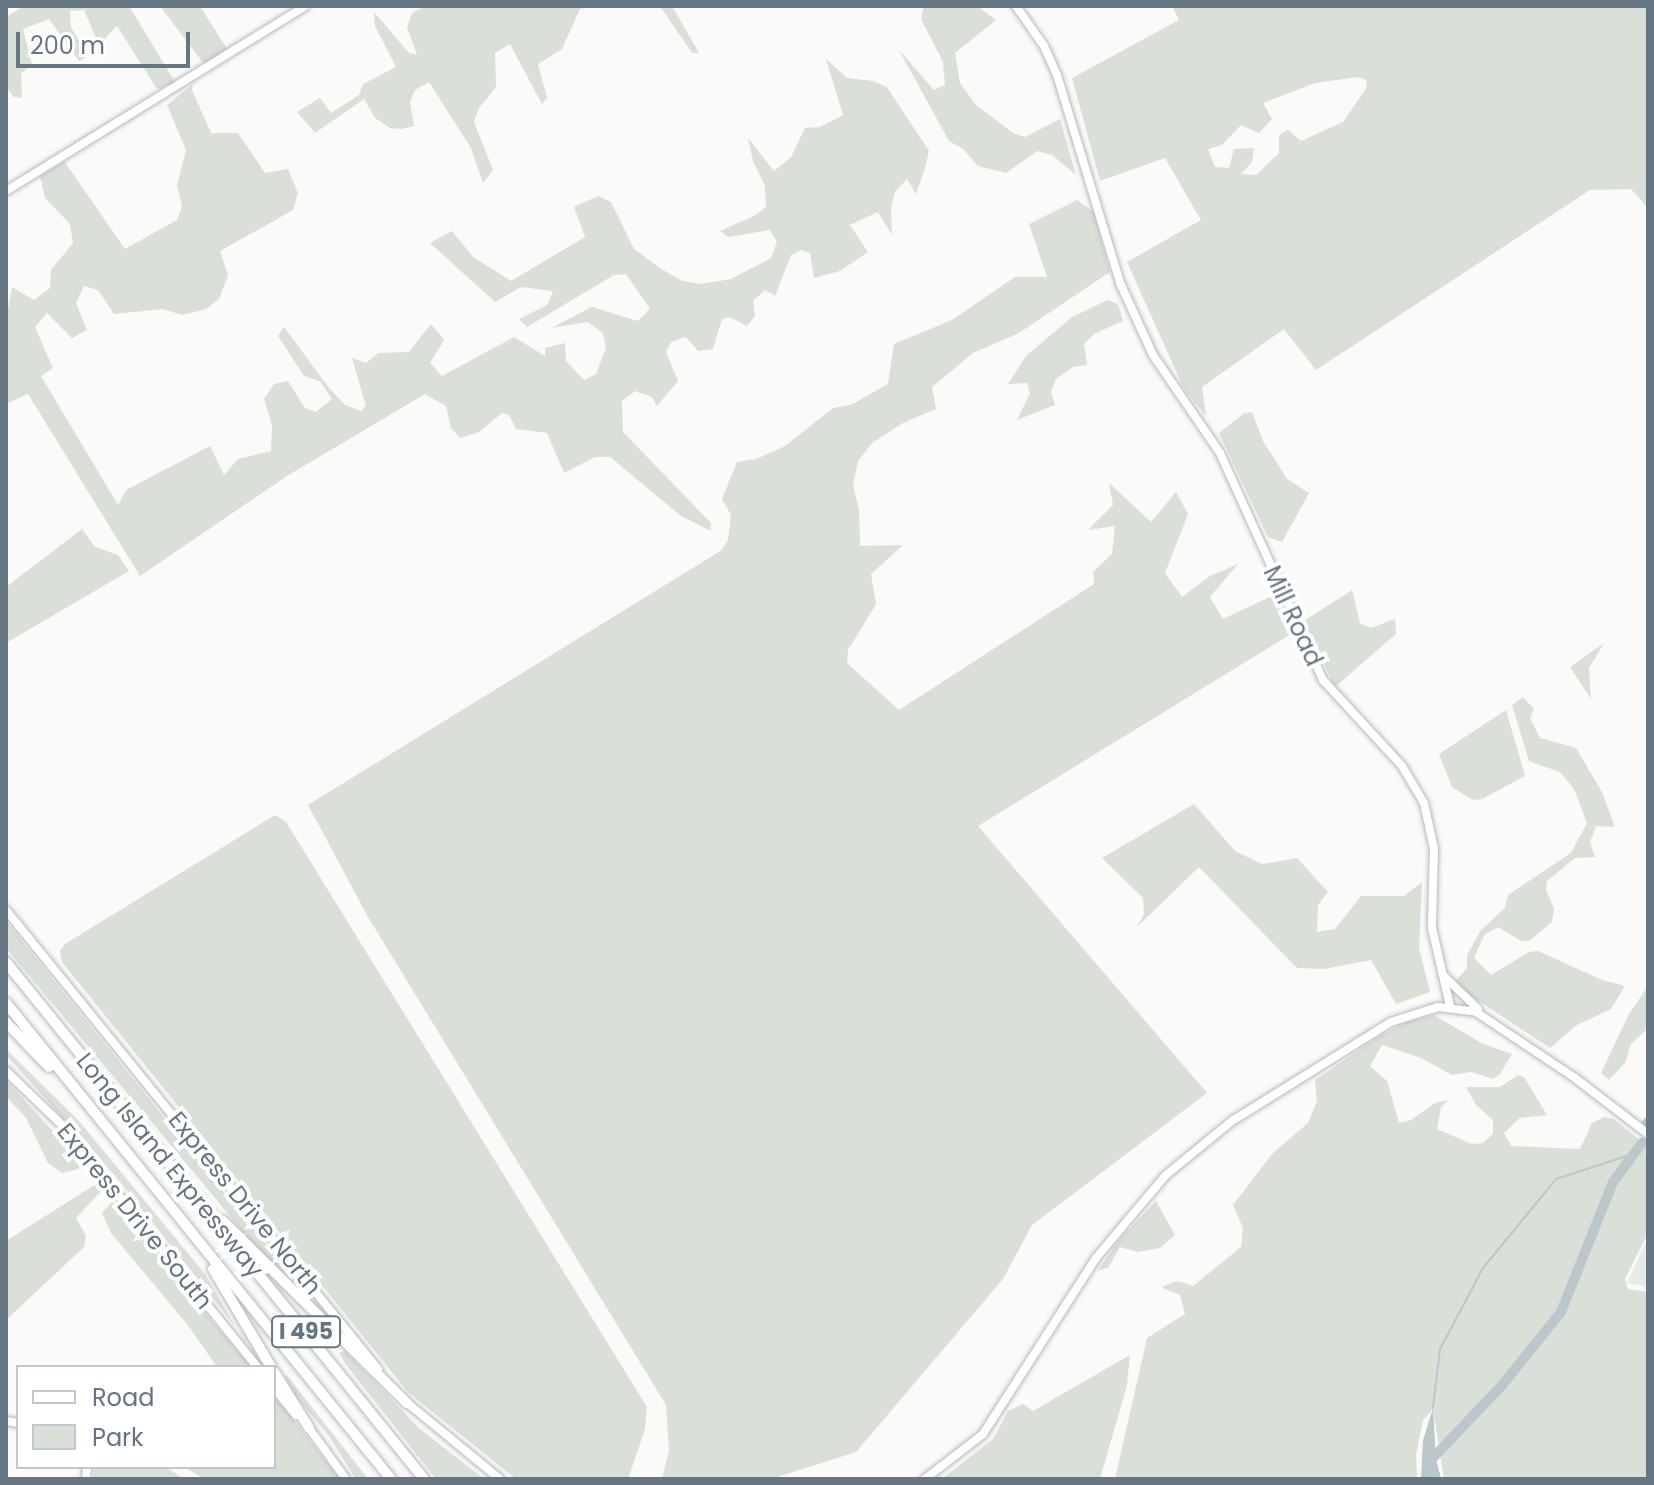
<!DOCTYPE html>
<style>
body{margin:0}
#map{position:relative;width:1654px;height:1485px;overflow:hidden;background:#fafaf8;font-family:Poppins,sans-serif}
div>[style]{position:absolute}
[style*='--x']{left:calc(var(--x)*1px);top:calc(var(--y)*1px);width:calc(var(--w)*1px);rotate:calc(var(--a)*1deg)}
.built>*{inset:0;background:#e8e9e9}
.green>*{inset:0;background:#dadfd7}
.water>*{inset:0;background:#bbc7cb}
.stream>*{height:2px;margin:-1px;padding:0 1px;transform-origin:1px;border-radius:1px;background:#bbc7cb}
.river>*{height:10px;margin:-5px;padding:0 5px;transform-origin:5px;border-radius:5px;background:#bbc7cb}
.roads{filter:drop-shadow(0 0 2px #b3babf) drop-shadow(0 0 2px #b3babf)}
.secondary>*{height:8px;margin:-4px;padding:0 4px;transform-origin:4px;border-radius:4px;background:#fff}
.highway>*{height:10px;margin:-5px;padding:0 5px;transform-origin:5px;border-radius:5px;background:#fff}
span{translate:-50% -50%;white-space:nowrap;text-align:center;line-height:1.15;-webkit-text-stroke:8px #fff;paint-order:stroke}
.shield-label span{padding:2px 6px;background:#fff;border:2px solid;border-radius:6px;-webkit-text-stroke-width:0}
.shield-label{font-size:22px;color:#657683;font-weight:700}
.street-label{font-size:24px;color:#657683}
.frame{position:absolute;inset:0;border:8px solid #657683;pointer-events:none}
.legend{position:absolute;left:16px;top:1365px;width:260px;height:104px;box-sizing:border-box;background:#fff;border:2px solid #c1c8cd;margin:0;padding:10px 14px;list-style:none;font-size:24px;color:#657683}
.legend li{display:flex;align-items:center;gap:16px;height:40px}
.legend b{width:40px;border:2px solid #c1c8cd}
.scale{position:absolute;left:16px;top:32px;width:174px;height:36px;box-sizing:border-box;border:4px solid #657683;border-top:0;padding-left:10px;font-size:24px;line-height:28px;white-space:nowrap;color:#657683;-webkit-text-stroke:6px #fff;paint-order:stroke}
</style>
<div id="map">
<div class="built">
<div style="clip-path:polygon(1648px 1237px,1648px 1287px,1627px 1283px)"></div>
</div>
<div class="green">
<div style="clip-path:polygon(24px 6px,129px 6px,175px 82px,157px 89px,117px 26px,99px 45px,84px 10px,70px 11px,71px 27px,88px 56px,79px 61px,49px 19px,23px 29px,32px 64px,21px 74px,22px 98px,14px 97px,6px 87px,6px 17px)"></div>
<div style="clip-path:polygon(160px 6px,200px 6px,227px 49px,204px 64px)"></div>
<div style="clip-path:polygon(425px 6px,594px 6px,580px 9px,562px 49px,538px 64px,547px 98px,542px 104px,510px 44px,495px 53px,496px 87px,479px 108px,474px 122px,493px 170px,483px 183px,471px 148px,429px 82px,415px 90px,410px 102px,414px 126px,401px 129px,390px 128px,375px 118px,364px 99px,315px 133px,297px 112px,320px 98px,331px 113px,359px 95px,363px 84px,396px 67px,375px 26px,374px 12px,409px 53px,417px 55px,407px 27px,412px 13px)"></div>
<div style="clip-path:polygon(660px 6px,672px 6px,699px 53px,692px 53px)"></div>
<div style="clip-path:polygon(924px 6px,977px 6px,996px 20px,955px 53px,960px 83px,976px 105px,1013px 133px,1025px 137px,1060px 119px,1076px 175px,1052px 155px,1037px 151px,1006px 173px,978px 166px,963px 149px,949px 141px,899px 50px,934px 90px,945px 85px,943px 62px,921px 19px)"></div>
<div style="clip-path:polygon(evenodd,1172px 6px,1648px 6px,1648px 208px,1631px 189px,1590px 190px,1316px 370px,1284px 329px,1202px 387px,1206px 416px,1184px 389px,1127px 262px,1201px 220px,1165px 158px,1100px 181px,1072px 78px,1179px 20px,1172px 6px,1358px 77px,1366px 80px,1367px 87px,1343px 122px,1301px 141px,1288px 130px,1279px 135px,1279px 153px,1256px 175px,1241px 174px,1252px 162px,1254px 148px,1234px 149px,1229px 168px,1215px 167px,1208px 149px,1222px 145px,1241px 125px,1259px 133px,1272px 119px,1263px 103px,1315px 83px,1358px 77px)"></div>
<div style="clip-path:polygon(826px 59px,847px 78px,873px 81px,887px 87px,929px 151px,925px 168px,916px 194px,907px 179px,895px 192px,891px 208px,892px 235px,878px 212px,850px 225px,868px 252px,840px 271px,814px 278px,810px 253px,801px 250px,791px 255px,775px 296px,765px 290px,753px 301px,755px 316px,747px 326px,730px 317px,722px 319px,713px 349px,698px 351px,686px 337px,671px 342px,666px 352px,678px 381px,657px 406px,652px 397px,635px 391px,622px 401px,623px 432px,711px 523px,711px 531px,681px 516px,610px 457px,595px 457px,564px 473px,547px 433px,516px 429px,509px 415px,502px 413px,479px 432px,460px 438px,451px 428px,446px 406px,425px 394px,287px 476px,140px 576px,28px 394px,6px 404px,6px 321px,12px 287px,34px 300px,50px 288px,51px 270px,73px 243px,70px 224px,45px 198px,40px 176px,64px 161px,125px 249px,177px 220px,182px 206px,177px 185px,186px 150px,167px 105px,193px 84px,192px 90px,211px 133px,238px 133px,265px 173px,288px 169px,298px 193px,293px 210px,220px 251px,228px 275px,219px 299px,206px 309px,182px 315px,163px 309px,114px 314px,98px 290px,84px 286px,76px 303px,87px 330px,72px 338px,47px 313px,35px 327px,53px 368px,41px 376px,118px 505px,126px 490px,210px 446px,224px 475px,238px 459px,271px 451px,272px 426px,264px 399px,274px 384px,288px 381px,305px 408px,316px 412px,332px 399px,320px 381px,304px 376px,278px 336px,284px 327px,329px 388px,345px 405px,361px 411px,366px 406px,352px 358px,366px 363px,379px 353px,409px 352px,431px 324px,444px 340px,430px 363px,442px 376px,514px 337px,545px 356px,545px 348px,565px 343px,566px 361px,584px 380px,596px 374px,606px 348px,603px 333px,588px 322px,551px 328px,592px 307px,638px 321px,650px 309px,626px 274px,614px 275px,527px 327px,519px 319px,547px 305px,553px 291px,521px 287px,495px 302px,430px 243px,452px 231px,473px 257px,511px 281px,585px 237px,574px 207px,598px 196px,611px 202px,634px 249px,660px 268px,682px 281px,701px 284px,731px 279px,771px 258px,777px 242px,770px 230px,728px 237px,720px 231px,754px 216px,766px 207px,765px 186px,753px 161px,748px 138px,774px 171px,791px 157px,805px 128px,820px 127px,843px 115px)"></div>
<div style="clip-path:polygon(1077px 200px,1094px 212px,1110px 272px,1019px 333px,973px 353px,932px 387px,936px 409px,903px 423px,872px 443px,858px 461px,853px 485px,859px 509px,860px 546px,903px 545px,871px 574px,876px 604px,848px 650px,847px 663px,899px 710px,1094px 584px,1093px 572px,1112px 554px,1115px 526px,1088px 530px,1113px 505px,1109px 483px,1151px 522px,1176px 492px,1188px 514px,1165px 573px,1182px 597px,1210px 576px,1238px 564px,1210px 597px,1223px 619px,1274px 595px,1291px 634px,978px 826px,1207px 1093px,1032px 1225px,1003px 1279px,856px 1452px,771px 1479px,662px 1479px,669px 1451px,666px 1405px,368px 917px,308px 805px,722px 550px,728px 540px,731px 515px,722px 499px,737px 462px,756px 459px,785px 446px,833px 408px,851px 405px,888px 384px,894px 344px,952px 320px,1015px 277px,1047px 277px,1029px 224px)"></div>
<div style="clip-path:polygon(1108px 300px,1118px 304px,1123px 321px,1094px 334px,1084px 344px,1087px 365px,1073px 367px,1056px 379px,1051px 392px,1055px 405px,1017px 420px,1030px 393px,1027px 383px,1008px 384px,1026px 356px,1072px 317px)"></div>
<div style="clip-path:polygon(1252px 412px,1263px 441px,1287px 479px,1309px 493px,1282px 542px,1268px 537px,1219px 433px,1243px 414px)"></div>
<div style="clip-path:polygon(82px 529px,95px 547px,118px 555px,129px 571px,6px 643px,6px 587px)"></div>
<div style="clip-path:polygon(1352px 590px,1360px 623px,1371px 628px,1395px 619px,1396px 634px,1335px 687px,1304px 621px)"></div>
<div style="clip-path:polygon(1604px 643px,1589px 668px,1591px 699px,1570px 667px)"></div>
<div style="clip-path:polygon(1523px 697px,1534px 709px,1530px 718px,1540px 738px,1576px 748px,1602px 792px,1615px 827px,1596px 826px,1590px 842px,1595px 857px,1575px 858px,1547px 881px,1546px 890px,1554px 909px,1552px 922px,1529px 941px,1521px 941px,1498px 927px,1484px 935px,1474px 958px,1491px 975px,1529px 952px,1538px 951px,1602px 980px,1625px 986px,1611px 1009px,1577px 1025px,1550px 1048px,1453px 984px,1467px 968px,1467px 955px,1481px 930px,1505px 908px,1508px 895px,1571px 853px,1587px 823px,1574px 789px,1560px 772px,1529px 761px,1512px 705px)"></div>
<div style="clip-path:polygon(1506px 710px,1525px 776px,1482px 799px,1473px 800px,1452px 787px,1439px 754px)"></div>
<div style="clip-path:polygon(1194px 804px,1235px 851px,1262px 864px,1297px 858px,1328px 892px,1318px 905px,1317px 932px,1335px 929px,1361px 896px,1404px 896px,1422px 882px,1419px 948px,1430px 992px,1396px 1004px,1371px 960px,1324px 969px,1297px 968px,1199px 867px,1137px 927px,1144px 914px,1143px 898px,1102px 858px)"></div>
<div style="clip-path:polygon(275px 815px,286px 822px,647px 1407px,645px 1429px,628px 1479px,516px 1479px,408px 1392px,62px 962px,60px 951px,65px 944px)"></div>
<div style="clip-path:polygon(6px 921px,313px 1303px,260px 1252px,6px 948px)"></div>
<div style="clip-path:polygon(1648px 986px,1648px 1028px,1631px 1044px,1625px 1063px,1609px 1080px,1601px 1073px,1629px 1014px)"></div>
<div style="clip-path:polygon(1434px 1015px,1483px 1044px,1512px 1054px,1500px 1074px,1493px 1079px,1471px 1072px,1452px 1075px,1421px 1058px,1382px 1045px,1370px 1066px,1387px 1081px,1399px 1123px,1411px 1120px,1435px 1103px,1449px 1100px,1441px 1107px,1437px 1129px,1472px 1144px,1483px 1143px,1493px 1134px,1493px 1120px,1476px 1105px,1466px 1087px,1500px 1087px,1518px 1075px,1524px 1077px,1547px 1115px,1520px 1118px,1504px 1133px,1511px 1146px,1580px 1149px,1592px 1123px,1604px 1117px,1614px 1119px,1648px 1147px,1648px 1233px,1625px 1279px,1628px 1289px,1648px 1292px,1648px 1479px,1444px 1479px,1433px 1409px,1423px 1420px,1416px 1454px,1417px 1479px,1115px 1479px,1147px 1338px,1185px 1314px,1180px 1295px,1161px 1287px,1178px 1281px,1193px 1286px,1241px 1247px,1243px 1228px,1233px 1205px,1273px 1153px,1308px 1123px,1317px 1101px,1315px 1080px,1381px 1035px,1407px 1022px)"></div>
<div style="clip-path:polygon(6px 1049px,79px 1121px,205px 1274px,235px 1326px,118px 1179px,6px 1055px)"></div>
<div style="clip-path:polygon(6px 1080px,80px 1161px,79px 1169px,62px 1173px,48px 1163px,26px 1118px,6px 1096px)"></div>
<div style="clip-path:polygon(96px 1184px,104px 1188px,76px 1218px,86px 1236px,84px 1247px,6px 1320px,6px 1241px)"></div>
<div style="clip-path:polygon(1156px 1201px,1175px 1235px,1160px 1248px,1138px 1252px,1120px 1247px,1108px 1268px,1098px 1270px,1119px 1240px)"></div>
<div style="clip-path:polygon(112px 1202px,251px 1367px,217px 1367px,187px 1324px,111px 1233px,102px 1213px)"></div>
<div style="clip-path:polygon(345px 1351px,419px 1428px,484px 1479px,436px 1479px,347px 1366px,339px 1353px)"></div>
<div style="clip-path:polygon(1130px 1355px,1127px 1385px,1100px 1479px,942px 1479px,994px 1438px,1008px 1411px,1023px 1404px,1033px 1411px)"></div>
<div style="clip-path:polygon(284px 1374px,289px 1378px,368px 1479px,356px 1479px,329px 1436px,294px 1394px)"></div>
<div style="clip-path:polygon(274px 1395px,340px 1479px,205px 1479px,184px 1467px,274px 1467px)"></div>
<div style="clip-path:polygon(94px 1467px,165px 1467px,185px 1479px,94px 1479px)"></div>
</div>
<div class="water">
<div style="clip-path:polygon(1433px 1408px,1436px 1460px,1441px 1479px,1421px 1479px,1423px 1440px)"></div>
</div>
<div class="stream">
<div style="--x:1433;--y:1407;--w:58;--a:-83.1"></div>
<div style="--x:1440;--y:1349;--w:92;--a:-62"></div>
<div style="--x:1483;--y:1268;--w:115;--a:-50.6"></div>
<div style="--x:1556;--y:1179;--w:81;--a:-18"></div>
</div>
<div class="river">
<div style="--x:1647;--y:1123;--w:1;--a:-45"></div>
<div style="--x:1436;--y:1479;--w:20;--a:-105"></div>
<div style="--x:1431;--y:1460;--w:105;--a:-46.5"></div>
<div style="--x:1503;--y:1384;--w:92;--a:-51.1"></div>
<div style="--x:1561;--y:1312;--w:140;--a:-68.2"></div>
<div style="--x:1613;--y:1182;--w:49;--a:-53.4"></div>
</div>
<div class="roads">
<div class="secondary">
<div style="--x:1016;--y:6;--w:49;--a:55"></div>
<div style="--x:1044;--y:46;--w:32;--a:66"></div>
<div style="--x:1057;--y:75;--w:220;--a:73.1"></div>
<div style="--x:1121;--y:285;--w:77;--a:65.4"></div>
<div style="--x:1153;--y:355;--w:119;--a:55.6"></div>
<div style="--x:1220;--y:453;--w:249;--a:65.6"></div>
<div style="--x:1323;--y:680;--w:117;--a:47.4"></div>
<div style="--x:1402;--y:766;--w:43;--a:59.3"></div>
<div style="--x:1424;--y:803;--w:47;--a:77.7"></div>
<div style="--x:1434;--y:849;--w:79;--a:91.5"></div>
<div style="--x:1432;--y:928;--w:80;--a:77"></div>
<div style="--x:6;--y:191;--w:352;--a:-31.7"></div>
<div style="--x:6;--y:910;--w:591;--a:50.98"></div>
<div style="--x:1445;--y:977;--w:46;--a:44.1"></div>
<div style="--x:6;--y:1071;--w:78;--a:44"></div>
<div style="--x:62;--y:1125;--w:311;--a:51.1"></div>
<div style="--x:274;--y:1388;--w:35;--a:51"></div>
<div style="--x:405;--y:1401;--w:123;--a:39.4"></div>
<div style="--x:6;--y:1421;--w:12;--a:9"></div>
<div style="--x:306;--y:1424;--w:68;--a:54"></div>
<div style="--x:86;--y:1479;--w:12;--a:-85"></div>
<div style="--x:925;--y:1479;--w:73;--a:-37.8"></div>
<div style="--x:983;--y:1434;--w:209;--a:-57.3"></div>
<div style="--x:1096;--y:1258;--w:109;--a:-49.9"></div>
<div style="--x:1166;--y:1175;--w:85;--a:-39.3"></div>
<div style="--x:1232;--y:1121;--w:187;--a:-31.9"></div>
<div style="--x:1391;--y:1022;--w:49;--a:-17.7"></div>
<div style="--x:1438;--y:1007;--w:38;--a:7"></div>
<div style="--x:1476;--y:1012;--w:119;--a:33.7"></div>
<div style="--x:1575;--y:1078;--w:92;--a:37.5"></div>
</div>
<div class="highway">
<div style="--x:6;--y:962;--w:665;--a:51.04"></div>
<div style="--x:6;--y:1003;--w:612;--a:51.03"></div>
<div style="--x:6;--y:1022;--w:62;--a:46.3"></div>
<div style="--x:223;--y:1221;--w:259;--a:44.7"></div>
<div style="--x:213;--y:1269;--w:114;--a:59.4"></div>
<div style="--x:274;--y:1372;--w:66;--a:58"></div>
</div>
</div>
<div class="shield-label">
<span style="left:306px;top:1332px">I 495</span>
</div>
<div class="street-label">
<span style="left:1293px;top:616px;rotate:65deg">Mill Road</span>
<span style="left:170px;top:1165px;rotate:51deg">Long Island Expressway</span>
<span style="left:245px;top:1203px;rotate:51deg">Express Drive North</span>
<span style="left:135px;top:1216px;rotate:51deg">Express Drive South</span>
</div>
<div class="frame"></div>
<ul class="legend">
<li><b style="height:10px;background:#fff"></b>Road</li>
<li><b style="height:22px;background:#dadfd7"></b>Park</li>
</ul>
<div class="scale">200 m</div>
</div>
